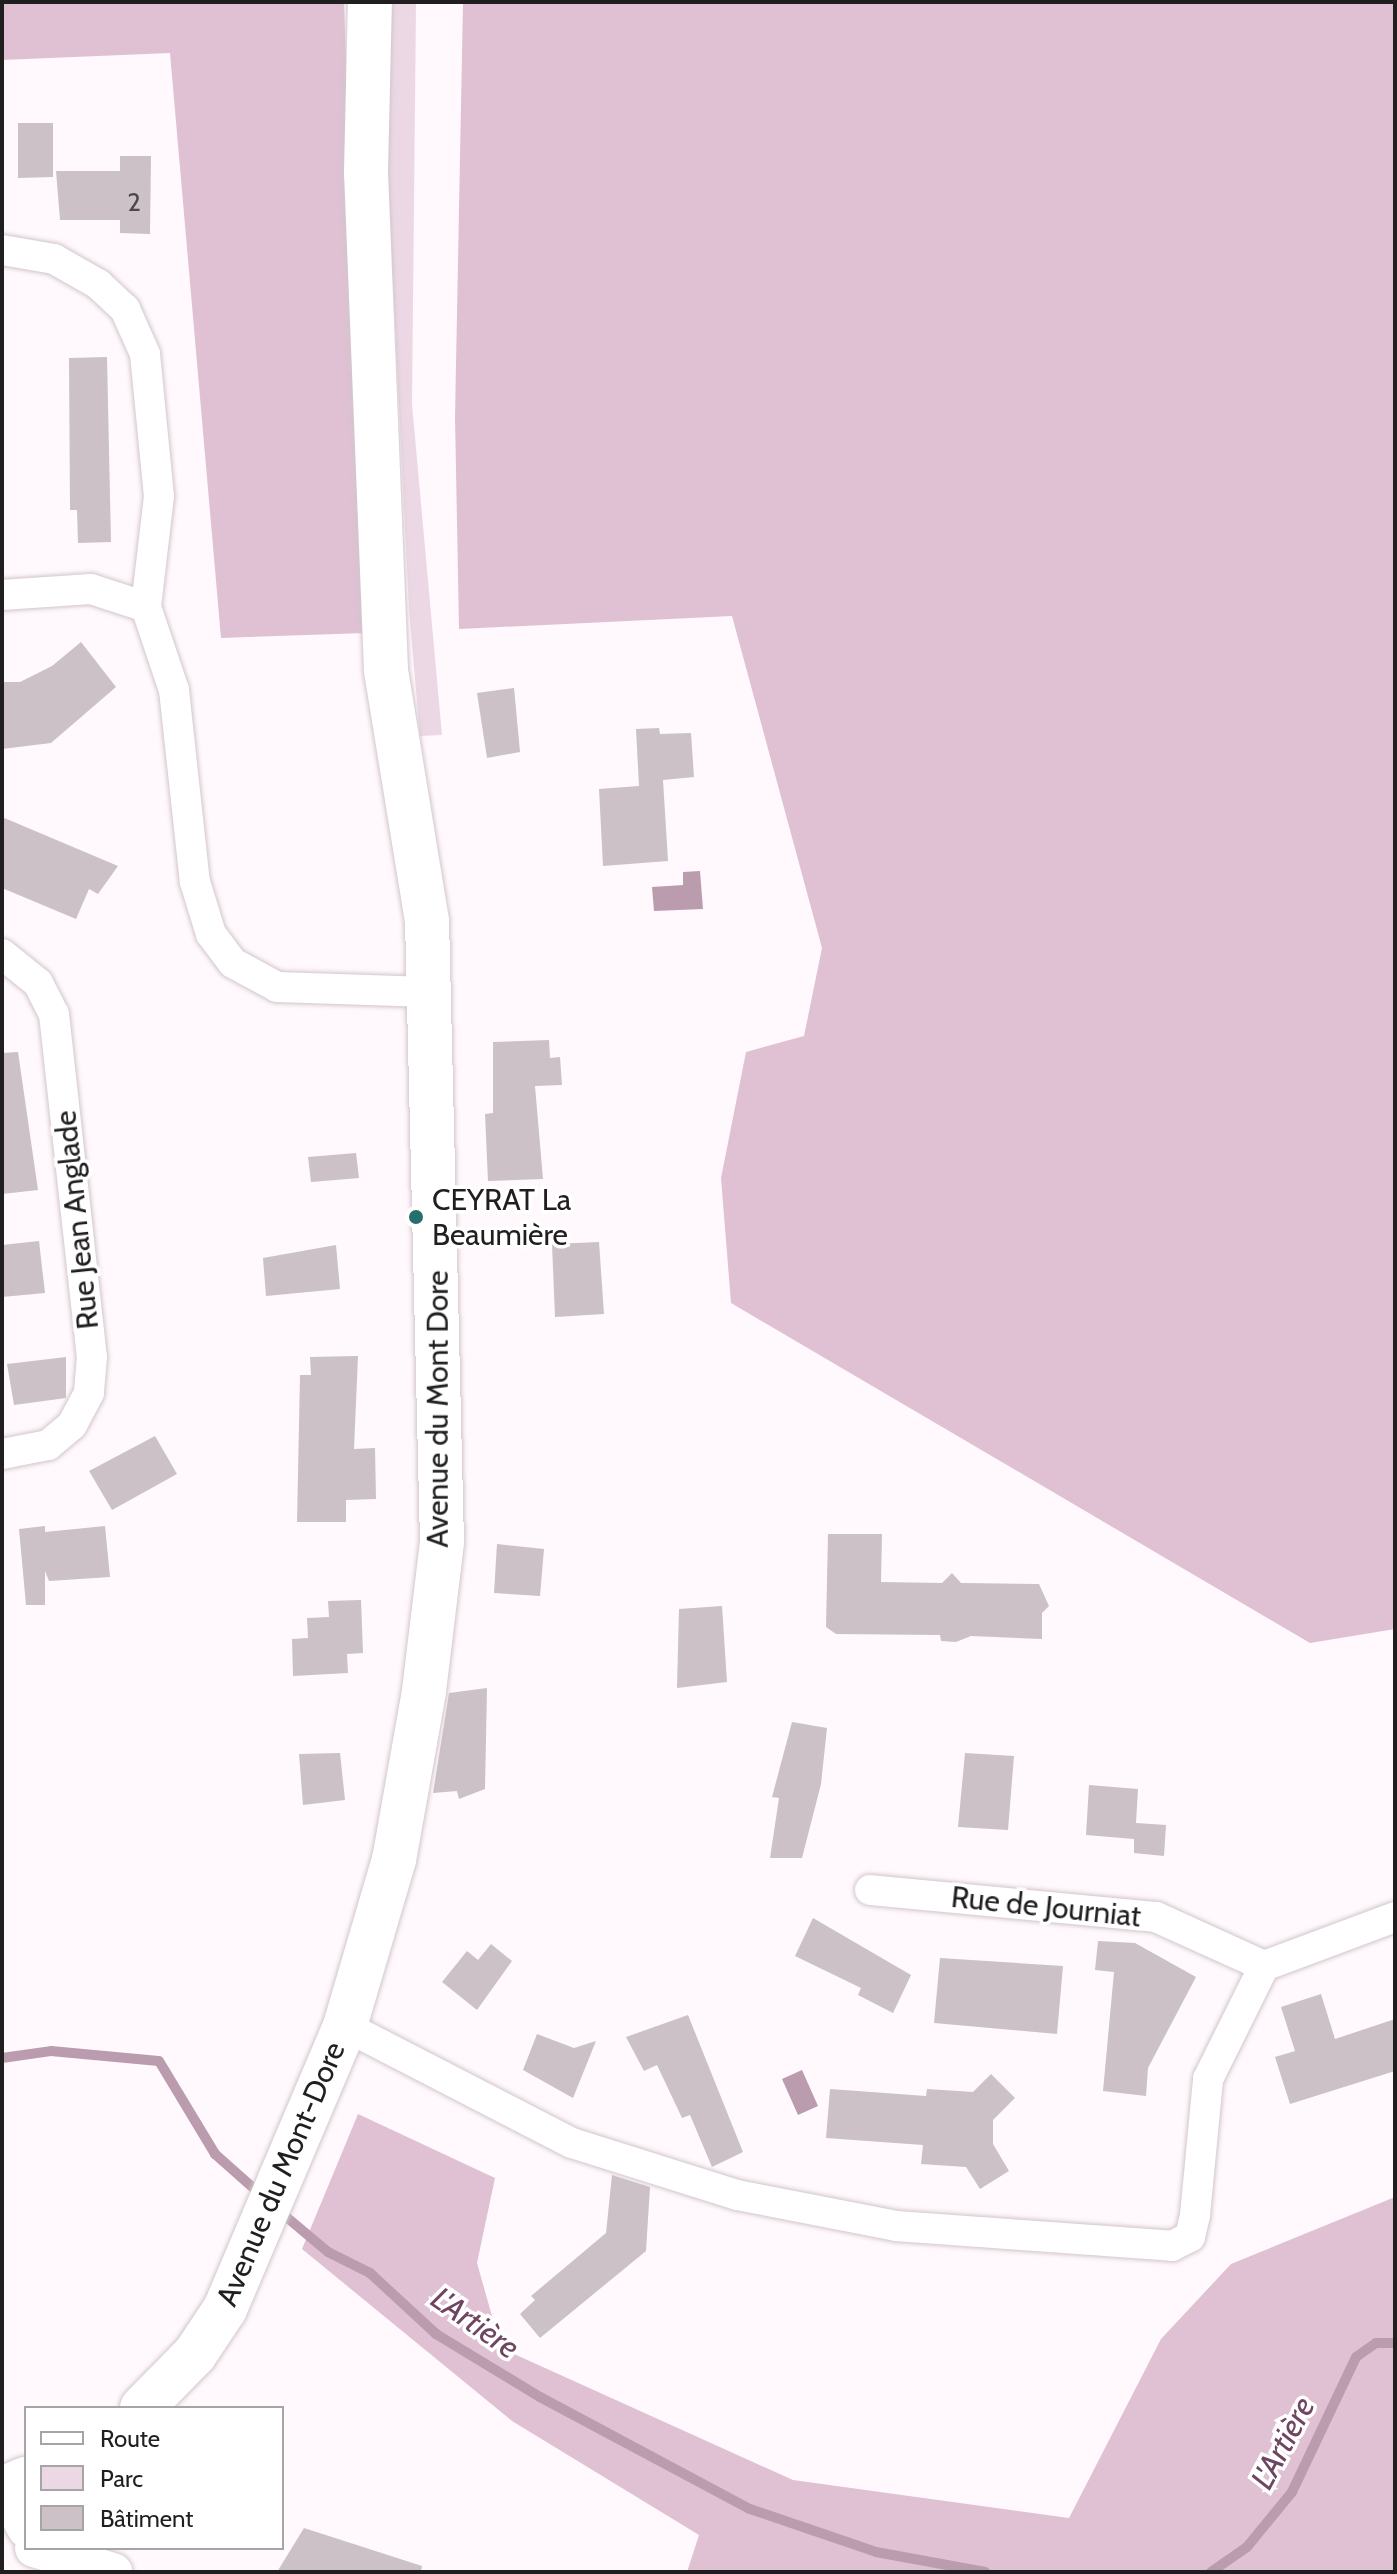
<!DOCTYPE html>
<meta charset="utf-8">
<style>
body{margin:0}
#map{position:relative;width:1397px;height:2574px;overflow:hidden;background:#fff8fc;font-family:Cabin,sans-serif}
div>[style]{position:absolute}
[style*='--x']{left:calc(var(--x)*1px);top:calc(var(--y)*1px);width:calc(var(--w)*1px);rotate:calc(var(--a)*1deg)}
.green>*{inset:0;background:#ecd8e4}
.forest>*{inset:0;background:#dfc1d3}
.water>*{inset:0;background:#ba9cae}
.stream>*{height:10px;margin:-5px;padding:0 5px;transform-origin:5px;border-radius:5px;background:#ba9cae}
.building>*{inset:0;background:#cbc1c7}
.roads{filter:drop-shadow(0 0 2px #d1c6cc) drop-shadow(0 0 2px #d1c6cc)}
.minor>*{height:30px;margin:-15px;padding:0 15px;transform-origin:15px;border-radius:15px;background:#fff}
.tertiary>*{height:38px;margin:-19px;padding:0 19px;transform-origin:19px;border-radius:19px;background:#fff}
.primary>*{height:44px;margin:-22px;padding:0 22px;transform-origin:22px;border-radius:22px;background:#fff}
.dots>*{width:22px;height:22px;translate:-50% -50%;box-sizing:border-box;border:4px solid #fff;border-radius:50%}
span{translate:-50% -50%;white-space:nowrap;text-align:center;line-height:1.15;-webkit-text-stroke:7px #fff;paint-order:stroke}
.number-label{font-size:26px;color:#4c474a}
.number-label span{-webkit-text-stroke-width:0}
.poi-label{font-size:30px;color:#211e20}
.left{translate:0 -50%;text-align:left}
.street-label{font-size:30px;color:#211e20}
.water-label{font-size:32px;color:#704561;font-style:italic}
.frame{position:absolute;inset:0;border:4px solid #211e20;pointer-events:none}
.legend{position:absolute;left:24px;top:2406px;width:260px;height:144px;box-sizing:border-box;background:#fff;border:2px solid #a6a5a6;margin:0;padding:10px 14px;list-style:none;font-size:24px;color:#211e20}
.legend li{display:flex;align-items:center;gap:16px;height:40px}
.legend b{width:40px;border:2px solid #a6a5a6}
</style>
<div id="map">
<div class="green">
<div style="clip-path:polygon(392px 2px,416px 2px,412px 404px,442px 735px,420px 736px,409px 610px,387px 157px)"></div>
</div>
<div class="forest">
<div style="clip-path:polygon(2px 2px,344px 2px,366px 633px,221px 638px,170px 53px,2px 60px)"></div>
<div style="clip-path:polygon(463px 2px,1395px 2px,1395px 1629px,1310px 1643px,731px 1303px,721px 1178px,746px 1052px,804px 1036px,822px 948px,732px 616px,459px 629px,455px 417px)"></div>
<div style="clip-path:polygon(358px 2114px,495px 2178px,477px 2263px,501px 2348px,793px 2480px,1069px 2518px,1161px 2339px,1231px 2264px,1395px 2197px,1395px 2572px,687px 2572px,699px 2535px,512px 2421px,302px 2249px)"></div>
</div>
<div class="water">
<div style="clip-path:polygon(700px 871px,703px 909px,654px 911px,652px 887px,683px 885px,683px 872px)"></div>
<div style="clip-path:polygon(802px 2070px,818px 2106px,798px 2115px,782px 2079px)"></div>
</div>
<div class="stream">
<div style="--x:2;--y:2058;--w:49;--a:-8.1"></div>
<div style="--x:51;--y:2051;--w:108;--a:5.3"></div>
<div style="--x:159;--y:2061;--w:109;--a:58.9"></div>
<div style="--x:215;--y:2154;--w:60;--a:41.6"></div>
<div style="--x:278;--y:2210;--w:65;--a:40"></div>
<div style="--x:328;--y:2252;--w:47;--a:26.6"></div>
<div style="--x:370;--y:2273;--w:90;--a:42.7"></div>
<div style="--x:436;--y:2334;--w:122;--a:31.2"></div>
<div style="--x:540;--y:2397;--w:238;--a:28.1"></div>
<div style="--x:750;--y:2509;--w:133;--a:18.8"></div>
<div style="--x:876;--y:2552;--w:111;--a:10.4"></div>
<div style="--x:1211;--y:2572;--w:44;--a:-34.8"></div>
<div style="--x:1247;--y:2547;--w:71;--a:-50.7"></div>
<div style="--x:1292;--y:2492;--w:149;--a:-64.6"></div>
<div style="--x:1356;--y:2357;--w:24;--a:-35"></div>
<div style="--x:1376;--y:2343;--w:19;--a:0"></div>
</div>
<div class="building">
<div style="clip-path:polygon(18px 123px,53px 123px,53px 177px,18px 178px)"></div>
<div style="clip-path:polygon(120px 156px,151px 156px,150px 234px,120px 233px,120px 220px,60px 220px,56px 171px,120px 171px)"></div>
<div style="clip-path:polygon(107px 357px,111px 542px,78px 543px,77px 510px,70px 510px,69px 358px)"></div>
<div style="clip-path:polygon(81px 642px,116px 687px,51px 743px,2px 749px,2px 682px,20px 682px,52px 666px)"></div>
<div style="clip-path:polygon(514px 688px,520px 752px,487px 758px,477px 693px)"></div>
<div style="clip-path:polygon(659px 728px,660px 734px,691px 733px,694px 777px,663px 780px,668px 861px,603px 866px,599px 789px,639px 786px,636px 729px)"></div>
<div style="clip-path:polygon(2px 817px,118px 866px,98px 894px,89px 889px,76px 919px,2px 888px)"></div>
<div style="clip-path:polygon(549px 1040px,550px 1058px,560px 1057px,562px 1085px,535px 1086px,543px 1179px,488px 1181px,485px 1114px,493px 1113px,493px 1042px)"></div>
<div style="clip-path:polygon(18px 1052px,38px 1190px,2px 1194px,2px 1053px)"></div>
<div style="clip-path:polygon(356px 1153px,359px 1178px,311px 1182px,308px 1157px)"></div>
<div style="clip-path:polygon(39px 1241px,45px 1293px,2px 1297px,2px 1245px)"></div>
<div style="clip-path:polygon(599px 1242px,604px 1314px,555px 1317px,552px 1244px)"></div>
<div style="clip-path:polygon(336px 1245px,340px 1289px,266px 1296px,263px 1258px)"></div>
<div style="clip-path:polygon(358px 1356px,354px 1449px,375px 1448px,376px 1499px,346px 1500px,346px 1522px,297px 1522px,300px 1375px,311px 1375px,310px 1357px)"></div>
<div style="clip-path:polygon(66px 1357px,66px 1398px,14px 1405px,7px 1364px)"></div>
<div style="clip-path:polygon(155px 1436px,177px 1474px,112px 1510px,89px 1471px)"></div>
<div style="clip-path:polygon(45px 1526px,45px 1532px,105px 1526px,110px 1577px,49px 1581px,45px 1571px,45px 1605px,26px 1605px,19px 1529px)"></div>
<div style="clip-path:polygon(828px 1534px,882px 1534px,881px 1582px,942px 1583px,952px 1573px,961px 1583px,1039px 1584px,1049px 1606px,1042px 1613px,1042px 1639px,971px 1636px,956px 1642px,941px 1641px,940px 1635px,836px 1634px,826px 1627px)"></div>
<div style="clip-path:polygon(497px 1544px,544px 1549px,540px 1596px,494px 1593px)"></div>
<div style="clip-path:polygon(361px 1600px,363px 1653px,347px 1654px,348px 1673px,293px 1676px,292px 1639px,308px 1638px,307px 1618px,329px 1617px,328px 1601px)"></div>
<div style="clip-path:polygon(722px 1606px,727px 1682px,677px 1688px,679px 1609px)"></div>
<div style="clip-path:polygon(487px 1688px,485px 1789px,459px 1799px,457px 1791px,433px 1793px,449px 1693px)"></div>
<div style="clip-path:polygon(792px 1722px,827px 1728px,821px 1784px,802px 1858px,770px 1858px,779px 1798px,772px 1797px)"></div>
<div style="clip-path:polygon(340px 1753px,345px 1800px,303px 1805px,299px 1754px)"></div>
<div style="clip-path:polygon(965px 1753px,1014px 1756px,1008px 1830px,958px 1827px)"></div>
<div style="clip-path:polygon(1089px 1785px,1138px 1789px,1136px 1823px,1166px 1825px,1164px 1856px,1134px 1853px,1134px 1839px,1086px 1835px)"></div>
<div style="clip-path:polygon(813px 1918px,911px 1975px,893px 2013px,858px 1995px,861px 1988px,795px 1956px)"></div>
<div style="clip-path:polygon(1098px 1941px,1135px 1943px,1196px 1977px,1148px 2068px,1146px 2096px,1103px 2091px,1114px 1972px,1095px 1970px)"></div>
<div style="clip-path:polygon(491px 1944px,512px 1961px,477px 2010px,442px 1982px,467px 1951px,478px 1960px)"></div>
<div style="clip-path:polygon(940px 1958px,1063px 1966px,1057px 2034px,934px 2023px)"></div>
<div style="clip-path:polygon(1321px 1994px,1335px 2039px,1395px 2019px,1395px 2071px,1290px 2104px,1275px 2057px,1295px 2051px,1281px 2007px)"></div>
<div style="clip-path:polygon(688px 2015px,743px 2152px,712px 2167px,690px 2115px,682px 2118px,657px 2065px,644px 2071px,626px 2037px)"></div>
<div style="clip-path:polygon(537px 2034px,574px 2048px,596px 2041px,573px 2098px,523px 2070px)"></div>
<div style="clip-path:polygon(991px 2074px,1015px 2098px,993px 2120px,993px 2144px,1009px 2171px,980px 2189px,966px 2167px,921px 2164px,923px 2145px,826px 2138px,830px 2089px,926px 2096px,927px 2089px,973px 2092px)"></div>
<div style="clip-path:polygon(612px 2175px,650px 2187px,646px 2251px,540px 2338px,520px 2314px,535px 2300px,531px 2296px,606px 2233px)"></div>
<div style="clip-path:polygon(304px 2528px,422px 2566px,421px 2572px,277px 2572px)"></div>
</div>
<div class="roads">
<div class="minor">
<div style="--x:2;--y:250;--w:53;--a:9.8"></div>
<div style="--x:54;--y:259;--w:51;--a:29.6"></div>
<div style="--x:98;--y:284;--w:37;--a:43"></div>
<div style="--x:125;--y:309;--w:49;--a:66"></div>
<div style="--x:145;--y:354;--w:143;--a:84.4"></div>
<div style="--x:159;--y:496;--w:112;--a:96.7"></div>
<div style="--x:146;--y:607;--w:88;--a:71.4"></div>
<div style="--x:174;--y:690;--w:193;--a:83.8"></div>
<div style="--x:195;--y:882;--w:54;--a:72.9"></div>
<div style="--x:211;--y:934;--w:36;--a:53"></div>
<div style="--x:233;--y:963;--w:50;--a:28.6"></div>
<div style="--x:277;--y:987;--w:152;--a:1.9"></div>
<div style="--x:2;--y:595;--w:89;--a:-3.9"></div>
<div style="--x:91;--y:589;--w:58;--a:18.1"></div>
<div style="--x:2;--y:954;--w:46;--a:38.9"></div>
<div style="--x:38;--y:983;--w:35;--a:63"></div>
<div style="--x:54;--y:1014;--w:345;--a:83.7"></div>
<div style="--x:92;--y:1357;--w:36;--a:95"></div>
<div style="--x:89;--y:1393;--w:36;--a:118"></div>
<div style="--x:72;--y:1425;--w:31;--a:140"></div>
<div style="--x:48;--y:1445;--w:47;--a:168.9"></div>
<div style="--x:870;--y:1890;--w:287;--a:5.4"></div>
<div style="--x:1156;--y:1917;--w:119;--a:24.4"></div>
<div style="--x:1264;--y:1966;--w:140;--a:-20.5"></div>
<div style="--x:345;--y:2026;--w:255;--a:27.3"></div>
<div style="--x:572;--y:2143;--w:173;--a:17.5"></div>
<div style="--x:737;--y:2195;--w:162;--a:11"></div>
<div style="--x:896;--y:2226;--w:277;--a:4.1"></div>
<div style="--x:1172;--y:2246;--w:20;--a:-27"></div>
<div style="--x:1190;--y:2237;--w:23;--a:-77"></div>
<div style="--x:1195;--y:2215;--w:137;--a:-84.5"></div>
<div style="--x:1208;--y:2079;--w:126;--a:-63.6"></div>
</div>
<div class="tertiary">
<div style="--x:4;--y:2488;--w:46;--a:61.2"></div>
<div style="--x:34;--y:2548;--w:83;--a:16.9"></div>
</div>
<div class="primary">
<div style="--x:142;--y:2408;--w:76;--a:-45.5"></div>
<div style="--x:195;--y:2354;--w:54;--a:-56.3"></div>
<div style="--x:225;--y:2309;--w:307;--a:-67"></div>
<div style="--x:345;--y:2026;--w:173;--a:-73.6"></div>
<div style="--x:394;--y:1860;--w:172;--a:-79.9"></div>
<div style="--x:424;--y:1691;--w:150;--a:-83.1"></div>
<div style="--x:442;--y:1542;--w:621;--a:-91.38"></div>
<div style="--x:427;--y:921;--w:254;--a:-99.3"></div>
<div style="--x:386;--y:670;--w:497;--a:-92.3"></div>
<div style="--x:366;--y:173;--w:171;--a:-88.7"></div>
<div style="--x:2;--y:2489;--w:26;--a:-23"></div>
</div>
</div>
<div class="dots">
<div style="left:416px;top:1217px;background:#25706c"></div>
</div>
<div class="number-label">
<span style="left:134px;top:203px">2</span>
</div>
<div class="poi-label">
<span class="left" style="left:432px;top:1217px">CEYRAT La<br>Beaumière</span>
</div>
<div class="street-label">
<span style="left:77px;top:1220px;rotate:-96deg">Rue Jean Anglade</span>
<span style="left:438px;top:1409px;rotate:-90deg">Avenue du Mont Dore</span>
<span style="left:1046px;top:1907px;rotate:6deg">Rue de Journiat</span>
<span style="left:281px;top:2174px;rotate:-67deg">Avenue du Mont-Dore</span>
</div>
<div class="water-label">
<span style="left:475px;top:2323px;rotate:35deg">L'Artière</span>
<span style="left:1283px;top:2443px;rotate:-62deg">L'Artière</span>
</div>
<div class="frame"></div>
<ul class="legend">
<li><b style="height:10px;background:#fff"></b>Route</li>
<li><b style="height:22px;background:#ecd8e4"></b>Parc</li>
<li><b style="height:22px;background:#cbc1c7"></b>Bâtiment</li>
</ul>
</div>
